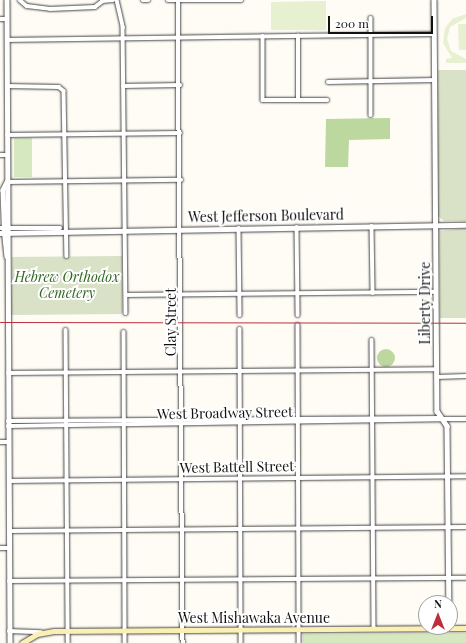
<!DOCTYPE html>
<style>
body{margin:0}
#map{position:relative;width:466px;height:643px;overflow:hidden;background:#fefcf5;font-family:"Playfair Display",serif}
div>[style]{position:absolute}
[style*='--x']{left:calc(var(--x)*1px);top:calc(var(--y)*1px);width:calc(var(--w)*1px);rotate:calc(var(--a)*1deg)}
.green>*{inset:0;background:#d6e8bf}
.forest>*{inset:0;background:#bcd89f}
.round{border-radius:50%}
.cemetery>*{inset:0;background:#d9e1c6}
.pitch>*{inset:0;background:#e7f0d1}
.roads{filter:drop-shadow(0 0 1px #444) drop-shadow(0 0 1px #444)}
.minor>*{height:3.5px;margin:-1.75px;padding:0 1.75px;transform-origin:1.75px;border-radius:1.75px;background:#fff}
.tertiary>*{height:4.5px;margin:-2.25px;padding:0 2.25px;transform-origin:2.25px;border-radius:2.25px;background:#fff}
.secondary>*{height:5px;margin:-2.5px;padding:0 2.5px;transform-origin:2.5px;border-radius:2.5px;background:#fbf0b4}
.rail>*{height:1px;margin:-0.5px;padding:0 0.5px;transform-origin:0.5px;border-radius:0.5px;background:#bb2f3b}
span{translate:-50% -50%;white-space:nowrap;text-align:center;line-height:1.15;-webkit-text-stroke:4px #fff;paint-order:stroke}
.street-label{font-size:14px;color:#111}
.park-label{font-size:14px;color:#346723;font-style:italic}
.north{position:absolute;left:418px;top:595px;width:40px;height:40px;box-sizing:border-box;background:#fff;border:1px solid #a0a0a0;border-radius:50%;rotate:0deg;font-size:11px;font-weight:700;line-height:16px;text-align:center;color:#111}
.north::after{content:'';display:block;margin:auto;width:14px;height:18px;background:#bb2f3b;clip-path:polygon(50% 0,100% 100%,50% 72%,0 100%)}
.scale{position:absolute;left:328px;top:16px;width:105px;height:18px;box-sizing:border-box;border:2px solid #111;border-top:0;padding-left:5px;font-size:12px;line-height:14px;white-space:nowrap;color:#111;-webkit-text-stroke:3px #fff;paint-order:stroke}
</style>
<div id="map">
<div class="green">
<div style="clip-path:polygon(14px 138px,32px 138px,32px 177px,14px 177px)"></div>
<div style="clip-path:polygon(466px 633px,466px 643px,303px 643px,303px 634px)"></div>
</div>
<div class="forest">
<div style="clip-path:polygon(390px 118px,390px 139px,349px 140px,348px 167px,325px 167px,326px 119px)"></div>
<div class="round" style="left:377px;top:349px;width:18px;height:18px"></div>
</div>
<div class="cemetery">
<div style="clip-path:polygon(438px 70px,466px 70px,466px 221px,444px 221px,438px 216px)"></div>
<div style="clip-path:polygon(466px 228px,466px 318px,440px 318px,439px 231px)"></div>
<div style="clip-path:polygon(122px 256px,122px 314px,11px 315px,12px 257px)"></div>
</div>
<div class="pitch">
<div style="clip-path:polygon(326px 1px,326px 30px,271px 30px,271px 2px)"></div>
<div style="clip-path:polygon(466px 14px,466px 18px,450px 27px,447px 39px,451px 51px,466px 59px,466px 63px,446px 63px,446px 59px,452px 58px,443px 43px,445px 28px,452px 19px)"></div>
<div style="clip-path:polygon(458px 24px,466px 24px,466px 50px,459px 50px)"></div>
</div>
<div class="roads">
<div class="minor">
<div style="--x:20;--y:0;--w:9;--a:41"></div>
<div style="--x:27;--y:6;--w:23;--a:7"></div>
<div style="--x:50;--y:9;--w:45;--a:-2.5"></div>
<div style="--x:95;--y:7;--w:10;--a:-37"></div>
<div style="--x:117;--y:0;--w:28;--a:77"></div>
<div style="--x:123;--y:27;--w:286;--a:89.4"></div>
<div style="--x:143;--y:0;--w:5;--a:0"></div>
<div style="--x:168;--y:0;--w:73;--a:0"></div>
<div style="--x:102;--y:1;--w:11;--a:-5"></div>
<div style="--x:178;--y:2;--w:641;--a:89.55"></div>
<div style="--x:371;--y:18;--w:97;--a:90"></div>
<div style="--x:0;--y:19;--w:7;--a:0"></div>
<div style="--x:263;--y:36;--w:64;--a:90"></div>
<div style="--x:263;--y:100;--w:64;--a:0"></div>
<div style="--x:7;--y:40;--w:427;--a:-0.8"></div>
<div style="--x:328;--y:82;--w:106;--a:-1.1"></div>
<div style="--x:7;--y:86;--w:52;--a:1.1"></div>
<div style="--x:59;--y:87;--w:6;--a:39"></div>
<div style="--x:64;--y:91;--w:165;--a:89"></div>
<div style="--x:123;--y:86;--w:57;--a:-1"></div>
<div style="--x:298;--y:100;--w:64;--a:-90"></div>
<div style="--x:7;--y:135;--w:173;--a:-0.7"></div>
<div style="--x:0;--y:155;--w:7;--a:0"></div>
<div style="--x:7;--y:182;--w:174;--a:-0.7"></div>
<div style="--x:372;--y:226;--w:67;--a:89.1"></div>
<div style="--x:297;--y:227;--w:88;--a:89.3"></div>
<div style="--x:239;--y:228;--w:87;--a:89.3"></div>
<div style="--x:126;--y:295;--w:310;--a:-0.6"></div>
<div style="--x:298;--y:325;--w:318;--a:89.8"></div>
<div style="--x:240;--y:329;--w:314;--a:89.8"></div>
<div style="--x:66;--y:330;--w:313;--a:89.6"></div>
<div style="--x:124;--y:332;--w:311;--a:89.8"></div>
<div style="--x:372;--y:340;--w:289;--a:89.6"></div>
<div style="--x:8;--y:373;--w:429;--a:-0.5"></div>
<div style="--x:437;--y:377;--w:29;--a:-2"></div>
<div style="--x:8;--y:421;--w:433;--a:-0.4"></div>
<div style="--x:8;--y:426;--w:434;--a:-0.9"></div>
<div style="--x:0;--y:442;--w:9;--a:0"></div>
<div style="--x:9;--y:481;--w:457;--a:-0.6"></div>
<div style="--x:9;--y:531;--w:457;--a:-0.5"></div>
<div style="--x:0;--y:548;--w:9;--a:0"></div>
<div style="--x:9;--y:581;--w:457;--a:-0.4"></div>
<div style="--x:9;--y:631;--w:32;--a:2"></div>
</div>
<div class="tertiary">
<div style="--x:7;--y:0;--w:643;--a:89.73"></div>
<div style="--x:434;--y:0;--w:411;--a:89.6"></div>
<div style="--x:437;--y:411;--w:18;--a:56"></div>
<div style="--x:447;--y:426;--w:177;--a:89.4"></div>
<div style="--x:7;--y:182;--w:9;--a:117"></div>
<div style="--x:3;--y:190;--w:38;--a:88"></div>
<div style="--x:4;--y:228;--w:28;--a:84"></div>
<div style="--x:0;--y:228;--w:60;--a:0"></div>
<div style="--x:0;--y:233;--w:466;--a:-1"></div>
<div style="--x:442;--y:419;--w:24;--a:0"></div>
</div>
<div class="secondary">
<div style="--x:22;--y:643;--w:17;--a:-31"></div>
<div style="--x:37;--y:634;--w:17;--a:-10"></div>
<div style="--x:54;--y:631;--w:412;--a:-0.4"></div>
</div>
</div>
<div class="rail">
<div style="--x:0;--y:322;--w:466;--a:0.1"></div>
</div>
<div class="street-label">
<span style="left:266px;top:216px;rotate:-1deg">West Jefferson Boulevard</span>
<span style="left:425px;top:303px;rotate:-90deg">Liberty Drive</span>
<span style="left:171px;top:322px;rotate:-90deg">Clay Street</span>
<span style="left:225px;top:413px;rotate:-1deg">West Broadway Street</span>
<span style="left:237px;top:467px;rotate:-1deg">West Battell Street</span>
<span style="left:254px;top:618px">West Mishawaka Avenue</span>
</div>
<div class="park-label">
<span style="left:67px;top:285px">Hebrew Orthodox<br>Cemetery</span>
</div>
<div class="north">N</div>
<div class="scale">200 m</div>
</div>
